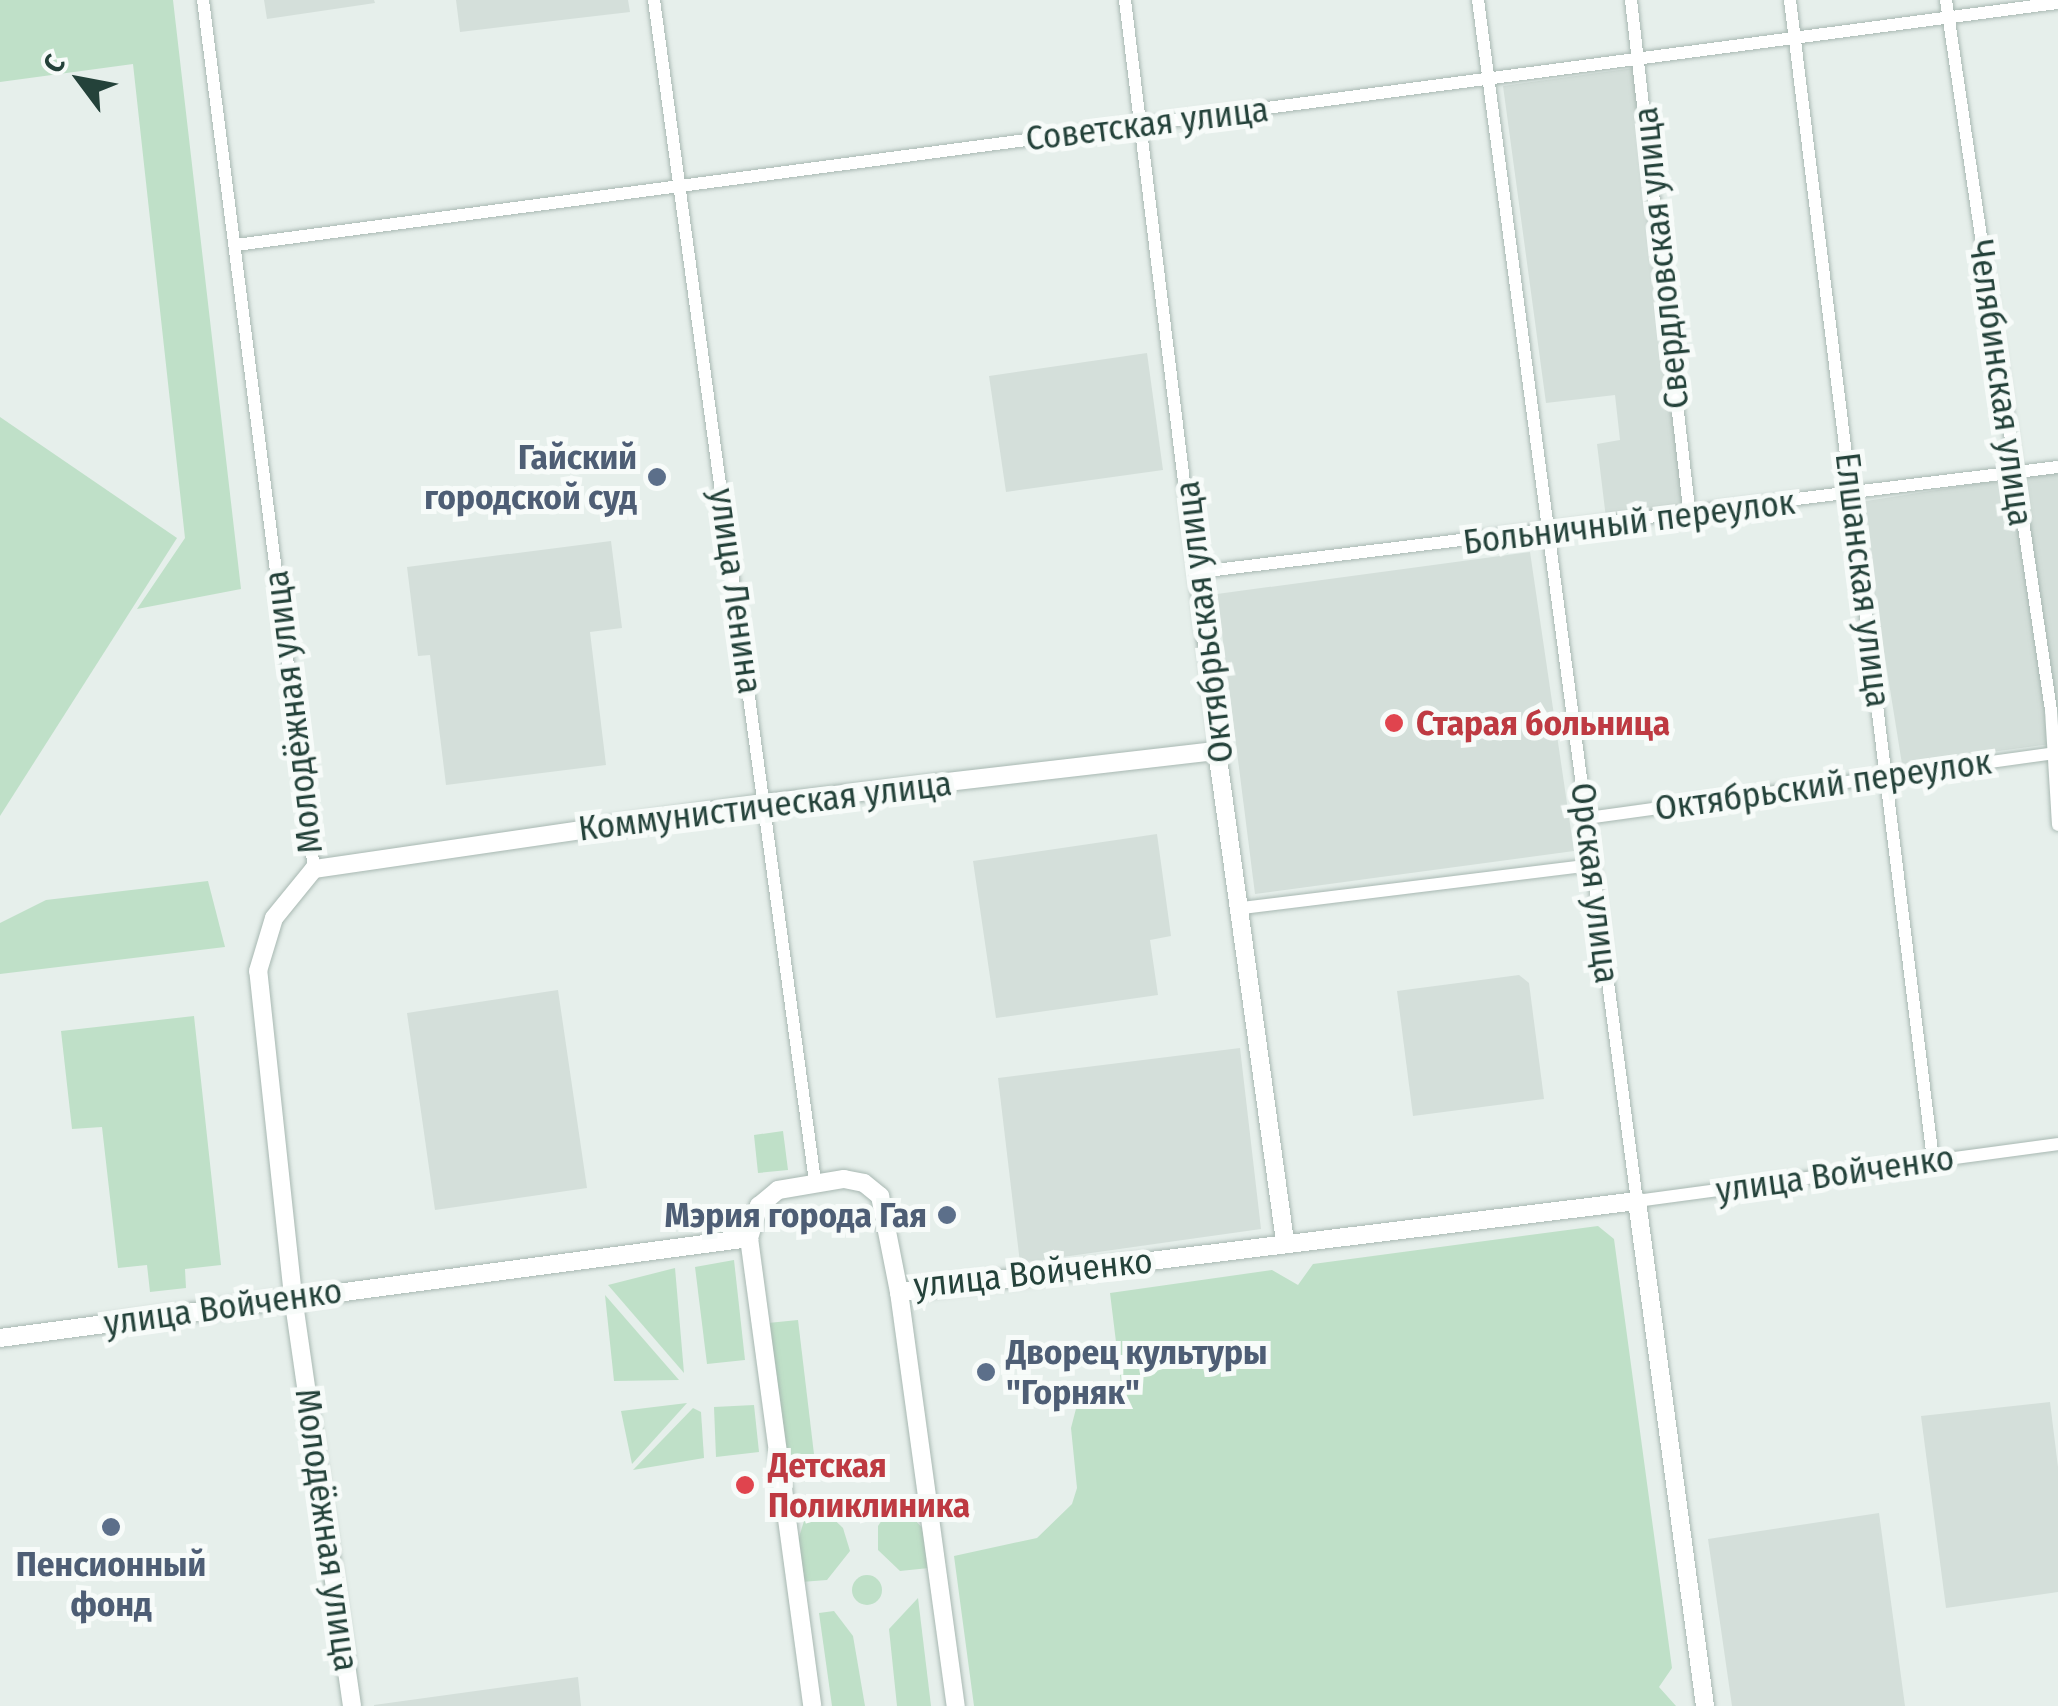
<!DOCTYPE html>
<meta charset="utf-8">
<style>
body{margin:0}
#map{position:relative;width:2058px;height:1706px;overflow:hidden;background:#e6efeb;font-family:"Fira Sans Condensed",sans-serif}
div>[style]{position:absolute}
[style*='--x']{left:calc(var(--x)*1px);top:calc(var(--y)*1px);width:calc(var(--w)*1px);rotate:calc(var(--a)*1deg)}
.built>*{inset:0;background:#d4dfda}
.green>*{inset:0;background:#bfe0c8}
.round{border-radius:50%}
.roads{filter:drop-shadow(0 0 2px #a8b8b2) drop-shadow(0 0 2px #a8b8b2)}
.street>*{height:12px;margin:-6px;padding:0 6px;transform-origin:6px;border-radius:6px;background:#fff}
.secondary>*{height:18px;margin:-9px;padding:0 9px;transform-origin:9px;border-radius:9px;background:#fff}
.dots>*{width:28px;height:28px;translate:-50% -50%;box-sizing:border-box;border:5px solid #f7fbf9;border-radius:50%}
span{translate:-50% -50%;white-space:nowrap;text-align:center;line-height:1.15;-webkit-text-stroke:10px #f7fbf9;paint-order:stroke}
.street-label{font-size:35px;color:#24423a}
.service-label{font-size:35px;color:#4e5e75;font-weight:700}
.right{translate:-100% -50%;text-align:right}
.left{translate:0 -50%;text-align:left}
.health-label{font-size:35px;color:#be3a42;font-weight:700}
.north{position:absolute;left:30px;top:30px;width:100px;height:100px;-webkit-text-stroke:8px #f7fbf9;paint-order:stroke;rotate:302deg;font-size:28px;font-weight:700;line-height:40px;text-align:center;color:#24423a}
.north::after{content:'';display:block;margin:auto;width:35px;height:45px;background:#24423a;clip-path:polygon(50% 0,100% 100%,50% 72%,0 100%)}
</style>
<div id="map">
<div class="built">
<div style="clip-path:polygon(264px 0,374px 0,375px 3px,267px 19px)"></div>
<div style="clip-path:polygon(456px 0,628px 0,630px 12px,460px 32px)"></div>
<div style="clip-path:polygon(1634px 68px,1684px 510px,1606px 518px,1597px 444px,1620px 440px,1615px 395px,1546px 403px,1503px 86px)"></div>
<div style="clip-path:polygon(1147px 353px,1163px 470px,1006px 492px,989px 376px)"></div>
<div style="clip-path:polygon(2058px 471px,2058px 743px,1902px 764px,1860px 502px)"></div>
<div style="clip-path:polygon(611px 541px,622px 628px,590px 632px,606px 765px,446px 785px,430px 655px,418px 656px,407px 567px)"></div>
<div style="clip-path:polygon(1530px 552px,1574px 851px,1255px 894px,1217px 594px)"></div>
<div style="clip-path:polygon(1157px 834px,1171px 936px,1150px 940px,1158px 995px,996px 1018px,973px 861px)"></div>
<div style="clip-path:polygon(1519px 975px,1529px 983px,1544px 1099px,1413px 1116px,1397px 991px)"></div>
<div style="clip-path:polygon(558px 990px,587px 1188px,435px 1210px,407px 1013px)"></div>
<div style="clip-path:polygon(1240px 1048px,1261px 1229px,1020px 1263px,998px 1078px)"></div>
<div style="clip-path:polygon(2050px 1402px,2058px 1467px,2058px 1592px,1946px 1608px,1921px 1416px)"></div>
<div style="clip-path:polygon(1879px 1513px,1905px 1706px,1732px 1706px,1708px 1539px)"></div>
<div style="clip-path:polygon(578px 1677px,581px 1706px,374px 1706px,374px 1705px)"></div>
</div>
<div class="green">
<div style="clip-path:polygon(0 0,173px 0,241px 589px,137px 609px,185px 538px,133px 64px,0 82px)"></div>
<div style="clip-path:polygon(0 417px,177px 538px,0 816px)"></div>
<div style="clip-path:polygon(208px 881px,225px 947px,0 974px,0 923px,46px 900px)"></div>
<div style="clip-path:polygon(194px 1016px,221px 1265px,185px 1269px,186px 1288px,150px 1292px,147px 1265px,118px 1268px,102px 1127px,72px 1129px,61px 1031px)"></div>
<div style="clip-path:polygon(783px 1131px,788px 1170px,758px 1173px,754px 1135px)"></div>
<div style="clip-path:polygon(1598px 1226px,1614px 1239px,1672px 1668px,1659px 1687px,1676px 1706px,974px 1706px,954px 1556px,1037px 1538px,1072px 1504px,1077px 1488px,1071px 1428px,1079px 1397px,1122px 1391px,1110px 1293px,1272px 1270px,1298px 1285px,1313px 1264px)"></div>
<div style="clip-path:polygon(734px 1260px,745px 1360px,707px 1364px,695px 1267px)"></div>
<div style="clip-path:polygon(675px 1268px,684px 1373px,608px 1285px)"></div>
<div style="clip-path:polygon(605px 1295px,679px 1380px,614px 1381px)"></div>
<div style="clip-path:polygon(798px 1320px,816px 1471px,788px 1473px,768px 1323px)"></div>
<div style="clip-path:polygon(687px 1403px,632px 1464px,621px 1411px)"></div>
<div style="clip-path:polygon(754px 1405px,759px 1452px,716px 1457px,714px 1407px)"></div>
<div style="clip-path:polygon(693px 1408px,701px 1412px,704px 1458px,633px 1470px)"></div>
<div style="clip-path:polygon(896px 1499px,925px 1531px,929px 1568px,900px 1571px,878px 1550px,878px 1526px)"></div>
<div style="clip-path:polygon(819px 1505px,843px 1528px,850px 1551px,827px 1580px,801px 1582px,796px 1547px,808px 1508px)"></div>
<div class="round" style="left:852px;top:1575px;width:30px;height:30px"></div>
<div style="clip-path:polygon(918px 1598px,931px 1706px,897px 1706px,889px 1629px)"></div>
<div style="clip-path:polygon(834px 1611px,853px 1636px,865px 1706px,832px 1706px,819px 1613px)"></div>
</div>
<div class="roads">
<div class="street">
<div style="--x:203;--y:0;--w:876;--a:82.72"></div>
<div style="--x:654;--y:0;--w:1193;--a:82.24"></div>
<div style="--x:1125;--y:0;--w:757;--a:83.02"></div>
<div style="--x:1478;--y:0;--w:1211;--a:82.46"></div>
<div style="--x:1637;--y:1201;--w:425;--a:-7.7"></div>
<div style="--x:1631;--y:0;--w:520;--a:83.49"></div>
<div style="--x:1790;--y:0;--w:1169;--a:82.97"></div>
<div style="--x:1946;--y:0;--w:718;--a:81.59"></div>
<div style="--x:2051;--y:710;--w:115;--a:86.5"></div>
<div style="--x:236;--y:245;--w:1838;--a:-7.57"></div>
<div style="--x:1199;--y:572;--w:865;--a:-6.97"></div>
<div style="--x:1587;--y:818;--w:475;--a:-7.9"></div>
<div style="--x:1242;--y:908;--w:354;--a:-7"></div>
</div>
<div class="secondary">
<div style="--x:749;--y:1238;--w:472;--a:82.3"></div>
<div style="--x:899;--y:1292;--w:744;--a:-7.03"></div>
<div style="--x:1637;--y:1201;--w:510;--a:82.33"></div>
<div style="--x:0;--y:1338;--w:756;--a:-7.6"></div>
<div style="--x:749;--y:1238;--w:34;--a:-73"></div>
<div style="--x:759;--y:1206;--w:25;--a:-40"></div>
<div style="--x:778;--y:1190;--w:67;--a:-9.5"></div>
<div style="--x:844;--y:1179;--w:20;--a:11"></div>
<div style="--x:864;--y:1183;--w:21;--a:39"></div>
<div style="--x:880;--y:1196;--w:98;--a:78.8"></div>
<div style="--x:899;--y:1292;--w:418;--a:82.2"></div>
<div style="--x:352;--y:1706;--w:414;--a:-98.2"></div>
<div style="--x:293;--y:1296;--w:327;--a:-96.1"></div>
<div style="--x:258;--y:971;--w:55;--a:-73.2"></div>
<div style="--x:274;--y:918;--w:63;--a:-50.8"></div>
<div style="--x:314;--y:869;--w:457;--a:-8.3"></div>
<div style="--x:766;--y:803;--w:454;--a:-6.6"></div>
<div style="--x:1217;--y:751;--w:497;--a:82.1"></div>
</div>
</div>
<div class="dots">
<div style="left:657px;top:477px;background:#5c6f8a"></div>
<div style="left:1394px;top:723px;background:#e0444e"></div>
<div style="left:947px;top:1215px;background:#5c6f8a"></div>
<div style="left:986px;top:1372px;background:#5c6f8a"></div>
<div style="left:745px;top:1485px;background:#e0444e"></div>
<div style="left:111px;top:1527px;background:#5c6f8a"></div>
</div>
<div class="street-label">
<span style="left:1147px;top:124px;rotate:-7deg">Советская улица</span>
<span style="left:1661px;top:258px;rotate:-96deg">Свердловская улица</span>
<span style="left:2001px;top:383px;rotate:82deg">Челябинская улица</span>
<span style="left:1629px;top:522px;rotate:-7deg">Больничный переулок</span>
<span style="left:1863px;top:580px;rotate:83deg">Елшанская улица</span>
<span style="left:736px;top:591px;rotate:82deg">улица Ленина</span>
<span style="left:1204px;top:622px;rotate:-97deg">Октябрьская улица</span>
<span style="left:293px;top:712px;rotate:-97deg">Молодёжная улица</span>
<span style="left:1823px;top:785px;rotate:-8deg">Октябрьский переулок</span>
<span style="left:765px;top:806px;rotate:-7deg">Коммунистическая улица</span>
<span style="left:1595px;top:883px;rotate:83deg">Орская улица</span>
<span style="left:1835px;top:1174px;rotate:-8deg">улица Войченко</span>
<span style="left:1033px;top:1273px;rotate:-6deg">улица Войченко</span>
<span style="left:223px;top:1307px;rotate:-8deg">улица Войченко</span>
<span style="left:327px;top:1530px;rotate:82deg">Молодёжная улица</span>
</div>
<div class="service-label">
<span class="right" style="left:637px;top:477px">Гайский<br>городской суд</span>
<span class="right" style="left:927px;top:1215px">Мэрия города Гая</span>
<span class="left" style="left:1006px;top:1372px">Дворец культуры<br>"Горняк"</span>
<span style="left:111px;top:1584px">Пенсионный<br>фонд</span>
</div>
<div class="health-label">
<span class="left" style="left:1416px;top:723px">Старая больница</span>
<span class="left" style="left:768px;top:1485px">Детская<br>Поликлиника</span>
</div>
<div class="north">С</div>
</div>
